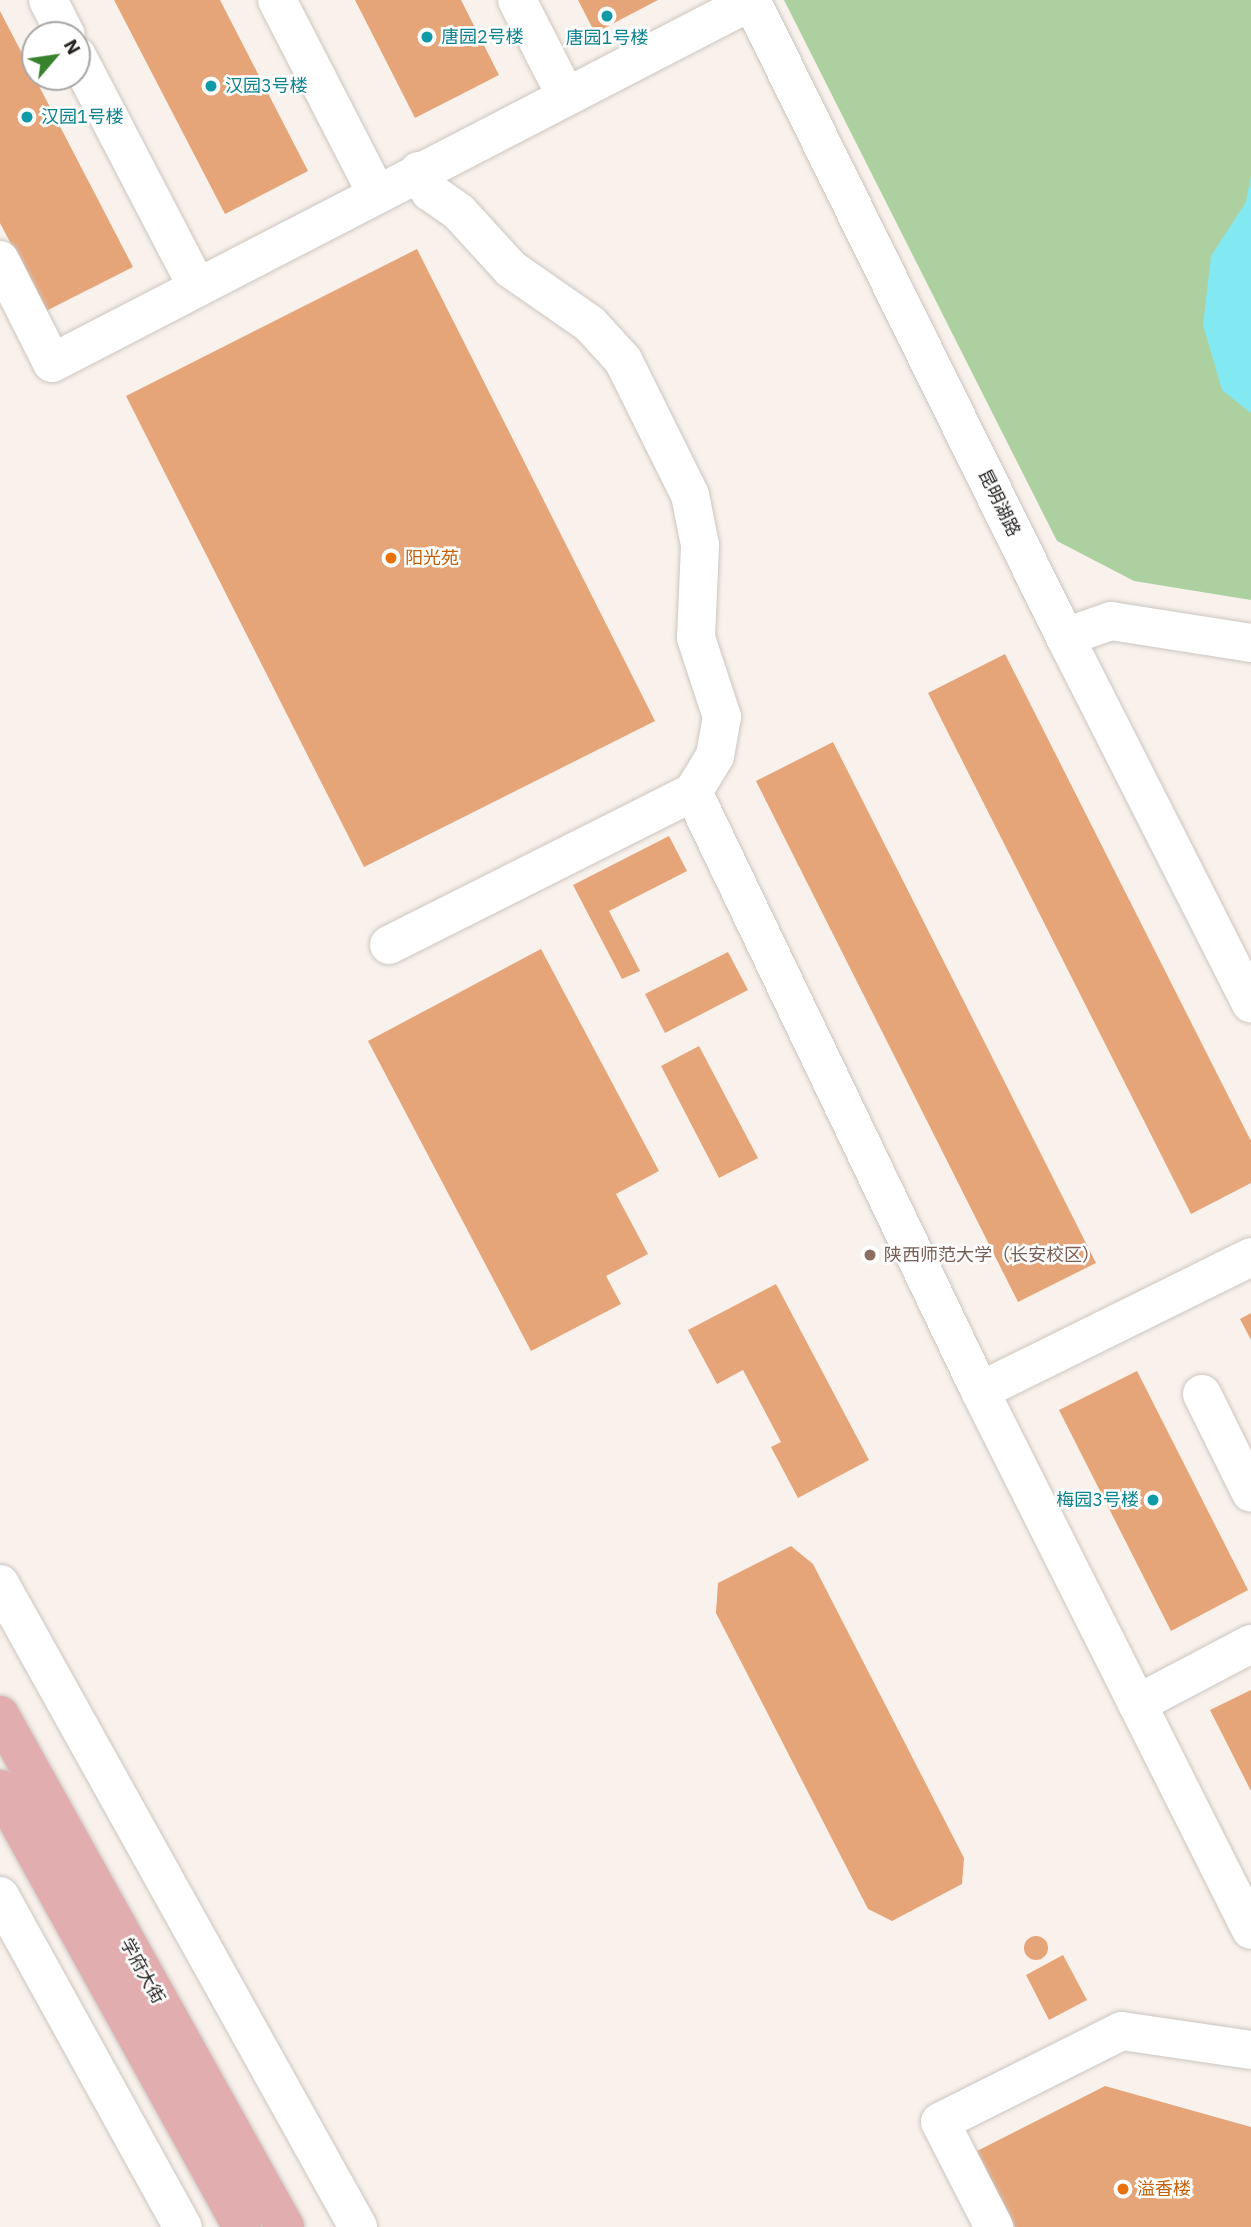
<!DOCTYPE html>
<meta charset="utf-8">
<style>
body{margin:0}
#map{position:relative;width:1251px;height:2227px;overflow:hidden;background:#f9f2ec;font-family:"IBM Plex Sans","Noto Sans SC",sans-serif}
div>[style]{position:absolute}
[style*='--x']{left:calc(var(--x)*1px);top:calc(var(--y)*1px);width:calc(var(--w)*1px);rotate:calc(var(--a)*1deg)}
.green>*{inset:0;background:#add0a0}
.water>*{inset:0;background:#82e9f2}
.building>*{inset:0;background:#e6a578}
.round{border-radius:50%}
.roads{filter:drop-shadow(0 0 2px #cdc5c0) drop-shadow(0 0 2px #cdc5c0)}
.minor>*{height:38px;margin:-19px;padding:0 19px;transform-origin:19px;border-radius:19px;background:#fff}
.major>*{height:38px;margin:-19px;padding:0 19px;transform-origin:19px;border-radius:19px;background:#e2adaf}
.dots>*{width:19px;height:19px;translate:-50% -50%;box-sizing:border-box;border:4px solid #fff;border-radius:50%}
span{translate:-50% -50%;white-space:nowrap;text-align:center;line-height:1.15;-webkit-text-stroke:5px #fff;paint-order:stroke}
.culture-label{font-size:18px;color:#0d838f}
.left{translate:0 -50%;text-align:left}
.right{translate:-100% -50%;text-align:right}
.street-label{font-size:18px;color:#252220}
.food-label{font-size:18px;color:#c56008}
.education-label{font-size:18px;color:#785e54}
.north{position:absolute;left:21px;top:21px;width:70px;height:70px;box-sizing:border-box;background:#fff;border:2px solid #a8a7a6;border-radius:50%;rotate:61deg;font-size:19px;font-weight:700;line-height:28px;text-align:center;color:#252220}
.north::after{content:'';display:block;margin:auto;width:24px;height:32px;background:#37822a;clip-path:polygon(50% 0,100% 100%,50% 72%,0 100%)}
</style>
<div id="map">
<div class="green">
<div style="clip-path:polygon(784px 0,1251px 0,1251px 600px,1134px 581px,1057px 541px)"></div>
</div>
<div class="water">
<div style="clip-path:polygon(1251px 175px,1251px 413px,1222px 390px,1203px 325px,1211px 256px,1246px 202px)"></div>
</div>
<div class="building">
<div style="clip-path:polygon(114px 0,220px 0,308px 171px,225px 214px)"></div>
<div style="clip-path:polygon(355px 0,461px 0,499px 75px,415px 118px)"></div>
<div style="clip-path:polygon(578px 0,658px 0,595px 33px)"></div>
<div style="clip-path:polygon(0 11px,133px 267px,46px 311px,0 223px)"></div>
<div style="clip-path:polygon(417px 249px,655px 721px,364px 867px,126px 396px)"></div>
<div style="clip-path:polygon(1005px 654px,1251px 1141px,1251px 1183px,1191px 1214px,928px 693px)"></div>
<div style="clip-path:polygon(833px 742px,1096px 1263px,1018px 1302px,756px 781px)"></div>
<div style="clip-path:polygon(669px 836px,687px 871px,609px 911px,640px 971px,622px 979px,573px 885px)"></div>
<div style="clip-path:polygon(541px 949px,659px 1171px,616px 1194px,648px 1254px,606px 1276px,621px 1304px,531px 1351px,368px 1041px)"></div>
<div style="clip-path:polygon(728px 952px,748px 990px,665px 1033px,645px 994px)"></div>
<div style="clip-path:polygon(699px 1046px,758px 1158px,719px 1178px,661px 1066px)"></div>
<div style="clip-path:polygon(776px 1284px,869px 1460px,798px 1498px,771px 1447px,781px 1442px,743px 1370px,717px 1384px,688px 1330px)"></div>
<div style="clip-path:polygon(1251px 1313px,1251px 1340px,1240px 1319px)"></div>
<div style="clip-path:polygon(1137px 1371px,1248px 1590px,1171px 1631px,1059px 1410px)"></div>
<div style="clip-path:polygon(791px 1546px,813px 1564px,964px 1858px,962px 1884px,892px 1921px,868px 1909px,716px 1613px,718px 1583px)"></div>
<div style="clip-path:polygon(1251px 1690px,1251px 1791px,1210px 1710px)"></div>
<div class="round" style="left:1024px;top:1936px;width:24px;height:24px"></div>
<div style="clip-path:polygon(1063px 1955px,1087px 2000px,1049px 2020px,1026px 1975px)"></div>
<div style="clip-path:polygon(1105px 2086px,1251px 2127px,1251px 2227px,1015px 2227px,977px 2151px)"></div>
</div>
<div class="roads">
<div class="minor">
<div style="--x:48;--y:0;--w:39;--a:63"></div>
<div style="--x:277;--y:0;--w:217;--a:62.8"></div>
<div style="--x:517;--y:0;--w:108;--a:63"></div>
<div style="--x:751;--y:0;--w:710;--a:63.76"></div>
<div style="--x:1065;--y:637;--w:411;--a:63.1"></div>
<div style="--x:77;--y:56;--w:260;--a:62.5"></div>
<div style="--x:0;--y:260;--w:115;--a:63.2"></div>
<div style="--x:52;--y:363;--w:788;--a:-27.35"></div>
<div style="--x:1065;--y:637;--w:49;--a:-19.2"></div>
<div style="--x:1111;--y:621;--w:142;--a:8.9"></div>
<div style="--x:693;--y:792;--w:664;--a:64.4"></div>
<div style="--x:980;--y:1391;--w:603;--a:63.31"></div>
<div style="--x:389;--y:945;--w:340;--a:-26.7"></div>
<div style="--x:693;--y:792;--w:42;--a:-58.6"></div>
<div style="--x:715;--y:756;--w:40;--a:-80"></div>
<div style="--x:722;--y:717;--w:83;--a:-108.2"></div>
<div style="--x:696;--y:638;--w:93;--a:-87.5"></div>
<div style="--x:700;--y:545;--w:51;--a:-101.3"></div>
<div style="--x:690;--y:495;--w:151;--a:-116.4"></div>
<div style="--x:623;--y:360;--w:49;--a:-132.5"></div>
<div style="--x:590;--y:324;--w:96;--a:-145.2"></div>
<div style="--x:511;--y:269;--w:77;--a:-132.4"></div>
<div style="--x:459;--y:212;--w:35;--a:-145"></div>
<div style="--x:430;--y:192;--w:24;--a:-118"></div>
<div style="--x:980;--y:1391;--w:302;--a:-26.3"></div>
<div style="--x:1202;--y:1394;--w:110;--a:63.7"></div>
<div style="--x:0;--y:1584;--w:736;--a:60.89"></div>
<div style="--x:1137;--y:1704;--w:129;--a:-27.8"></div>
<div style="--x:0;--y:1896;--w:378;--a:61.1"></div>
<div style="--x:994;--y:2227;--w:118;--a:-117.2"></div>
<div style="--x:940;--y:2122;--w:203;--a:-26.6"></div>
<div style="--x:1122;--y:2031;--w:130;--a:8.4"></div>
</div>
<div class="major">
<div style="--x:0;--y:1715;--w:586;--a:60.9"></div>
<div style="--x:0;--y:1789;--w:500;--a:61.08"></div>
</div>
</div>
<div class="dots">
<div style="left:607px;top:16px;background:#0f9aa8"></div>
<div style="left:427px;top:37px;background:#0f9aa8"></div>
<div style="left:211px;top:86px;background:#0f9aa8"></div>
<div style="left:27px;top:117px;background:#0f9aa8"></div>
<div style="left:391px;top:558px;background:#e8710a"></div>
<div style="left:870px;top:1255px;background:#8d6e63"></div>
<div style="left:1153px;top:1500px;background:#0f9aa8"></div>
<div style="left:1123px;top:2189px;background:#e8710a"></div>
</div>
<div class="culture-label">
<span class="left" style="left:441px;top:37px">唐园2号楼</span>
<span style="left:607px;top:38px">唐园1号楼</span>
<span class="left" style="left:225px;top:86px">汉园3号楼</span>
<span class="left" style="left:41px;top:117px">汉园1号楼</span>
<span class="right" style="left:1139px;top:1500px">梅园3号楼</span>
</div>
<div class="street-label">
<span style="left:999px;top:503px;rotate:64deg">昆明湖路</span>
<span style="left:142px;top:1971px;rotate:61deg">学府大街</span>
</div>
<div class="food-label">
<span class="left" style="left:405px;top:558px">阳光苑</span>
<span class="left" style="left:1137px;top:2189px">溢香楼</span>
</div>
<div class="education-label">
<span class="left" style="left:884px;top:1255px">陕西师范大学（长安校区）</span>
</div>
<div class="north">N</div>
</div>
